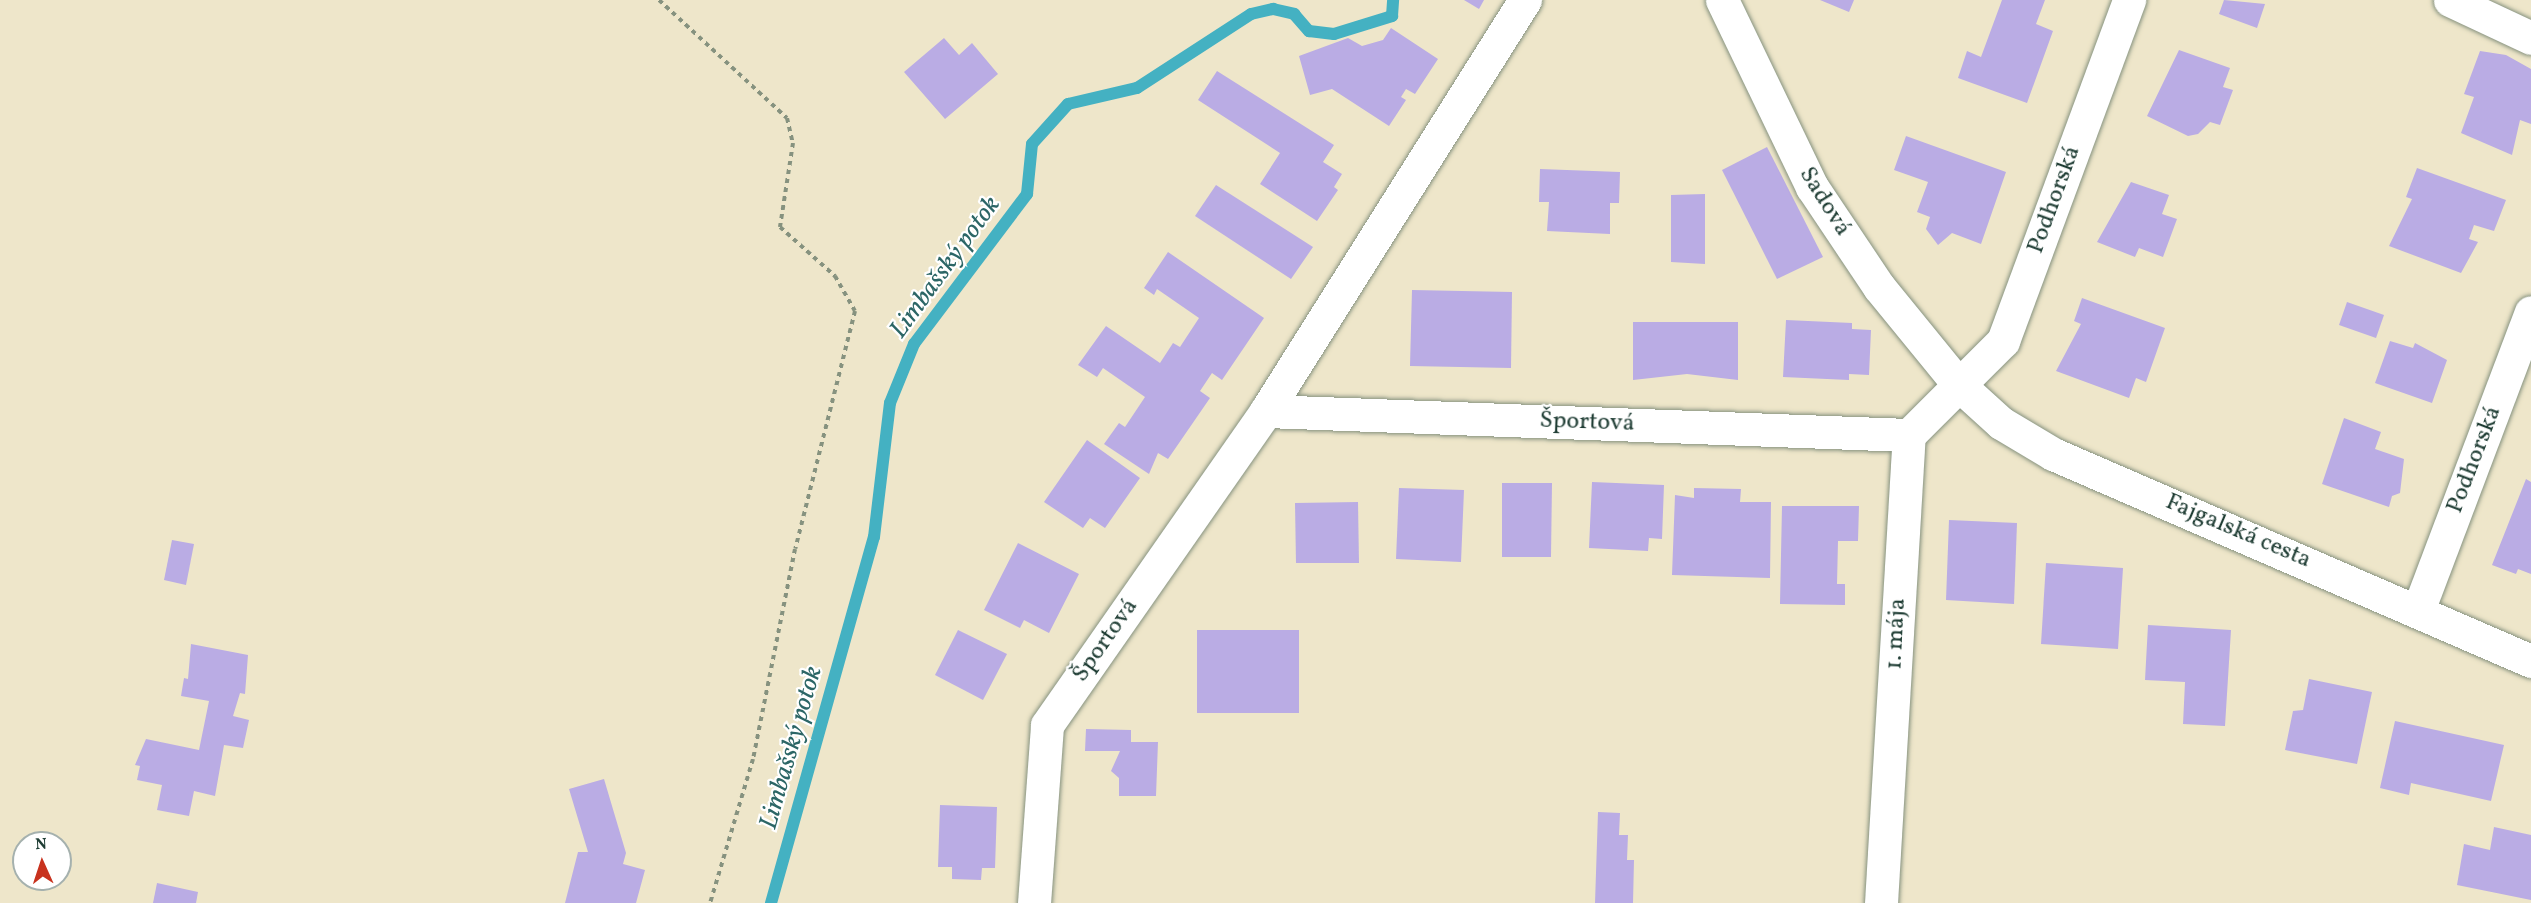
<!DOCTYPE html>
<meta charset="utf-8">
<style>
body{margin:0}
#map{position:relative;width:2531px;height:903px;overflow:hidden;background:#eee6ca;font-family:Vollkorn,serif}
div>[style]{position:absolute}
[style*='--x']{left:calc(var(--x)*1px);top:calc(var(--y)*1px);width:calc(var(--w)*1px);rotate:calc(var(--a)*1deg)}
.stream>*{height:12px;margin:-6px;padding:0 6px;transform-origin:6px;border-radius:6px;background:#44b1c2}
.building>*{inset:0;background:#baace4}
.path>*{height:4px;margin-top:-2px;transform-origin:0;background:repeating-linear-gradient(90deg,#86927f 0 4.5px,transparent 0 9px)}
.roads{filter:drop-shadow(0 0 2px #86927f) drop-shadow(0 0 2px #86927f)}
.minor>*{height:33px;margin:-16.5px;padding:0 16.5px;transform-origin:16.5px;border-radius:16.5px;background:#fff}
span{translate:-50% -50%;white-space:nowrap;text-align:center;line-height:1.15;-webkit-text-stroke:4.5px #fff;paint-order:stroke}
.street-label{font-size:24px;color:#1f3d34}
.water-label{font-size:26px;color:#2c6666;font-style:italic}
.north{position:absolute;left:12px;top:831px;width:60px;height:60px;box-sizing:border-box;background:#fff;border:2px solid #a5b1ae;border-radius:50%;rotate:357deg;font-size:16px;font-weight:700;line-height:24px;text-align:center;color:#1f3d34}
.north::after{content:'';display:block;margin:auto;width:21px;height:27px;background:#c8321e;clip-path:polygon(50% 0,100% 100%,50% 72%,0 100%)}
</style>
<div id="map">
<div class="stream">
<div style="--x:771;--y:903;--w:380;--a:-74.3"></div>
<div style="--x:874;--y:537;--w:135;--a:-83.2"></div>
<div style="--x:890;--y:403;--w:64;--a:-67.9"></div>
<div style="--x:914;--y:344;--w:188;--a:-53"></div>
<div style="--x:1027;--y:194;--w:50;--a:-84.3"></div>
<div style="--x:1032;--y:144;--w:54;--a:-48"></div>
<div style="--x:1068;--y:104;--w:71;--a:-13.1"></div>
<div style="--x:1137;--y:88;--w:136;--a:-33"></div>
<div style="--x:1251;--y:14;--w:23;--a:-13"></div>
<div style="--x:1273;--y:9;--w:22;--a:13"></div>
<div style="--x:1294;--y:14;--w:23;--a:49"></div>
<div style="--x:1309;--y:31;--w:25;--a:7"></div>
<div style="--x:1334;--y:34;--w:61;--a:-17.2"></div>
<div style="--x:1392;--y:16;--w:16;--a:-86"></div>
</div>
<div class="building">
<div style="clip-path:polygon(1464px 0,1484px 0,1479px 9px)"></div>
<div style="clip-path:polygon(1820px 0,1854px 0,1849px 12px)"></div>
<div style="clip-path:polygon(2002px 0,2045px 0,2036px 24px,2053px 31px,2027px 103px,1958px 78px,1967px 51px,1981px 57px)"></div>
<div style="clip-path:polygon(2224px 0,2265px 4px,2257px 28px,2219px 14px)"></div>
<div style="clip-path:polygon(1391px 28px,1438px 59px,1415px 94px,1406px 89px,1401px 97px,1406px 100px,1389px 126px,1332px 89px,1310px 95px,1299px 56px,1348px 38px,1362px 46px,1383px 40px)"></div>
<div style="clip-path:polygon(944px 38px,959px 55px,972px 43px,998px 74px,945px 119px,904px 72px)"></div>
<div style="clip-path:polygon(2179px 50px,2230px 68px,2223px 87px,2233px 90px,2220px 125px,2210px 122px,2198px 134px,2188px 136px,2147px 116px)"></div>
<div style="clip-path:polygon(2480px 51px,2506px 55px,2531px 69px,2531px 124px,2520px 120px,2512px 155px,2461px 133px,2474px 97px,2464px 94px)"></div>
<div style="clip-path:polygon(1217px 71px,1334px 145px,1323px 162px,1342px 174px,1334px 187px,1338px 190px,1317px 221px,1260px 184px,1280px 153px,1198px 100px)"></div>
<div style="clip-path:polygon(1906px 136px,2006px 172px,1981px 244px,1952px 233px,1938px 245px,1926px 229px,1930px 217px,1917px 212px,1928px 182px,1894px 170px)"></div>
<div style="clip-path:polygon(1767px 147px,1823px 257px,1777px 279px,1722px 170px)"></div>
<div style="clip-path:polygon(2417px 168px,2506px 200px,2494px 231px,2474px 225px,2469px 239px,2478px 242px,2461px 273px,2389px 246px,2412px 199px,2406px 197px)"></div>
<div style="clip-path:polygon(1540px 169px,1620px 172px,1619px 203px,1610px 203px,1610px 234px,1547px 231px,1549px 202px,1539px 202px)"></div>
<div style="clip-path:polygon(2131px 182px,2169px 195px,2162px 214px,2177px 219px,2163px 257px,2139px 248px,2135px 257px,2097px 242px)"></div>
<div style="clip-path:polygon(1216px 185px,1313px 247px,1291px 279px,1195px 216px)"></div>
<div style="clip-path:polygon(1705px 194px,1705px 264px,1671px 262px,1671px 195px)"></div>
<div style="clip-path:polygon(1168px 252px,1264px 318px,1222px 380px,1212px 373px,1200px 391px,1210px 398px,1168px 459px,1158px 453px,1149px 474px,1104px 444px,1119px 423px,1125px 427px,1145px 397px,1103px 368px,1097px 377px,1078px 365px,1106px 326px,1160px 363px,1173px 343px,1180px 347px,1199px 318px,1157px 289px,1154px 295px,1144px 288px)"></div>
<div style="clip-path:polygon(1412px 290px,1512px 292px,1511px 368px,1410px 366px)"></div>
<div style="clip-path:polygon(2082px 298px,2165px 328px,2146px 382px,2136px 378px,2129px 398px,2056px 371px,2081px 324px,2074px 321px)"></div>
<div style="clip-path:polygon(2347px 302px,2384px 315px,2376px 338px,2339px 325px)"></div>
<div style="clip-path:polygon(1786px 320px,1852px 323px,1852px 329px,1871px 330px,1869px 375px,1849px 374px,1849px 380px,1783px 377px)"></div>
<div style="clip-path:polygon(1633px 322px,1738px 322px,1738px 380px,1687px 374px,1633px 380px)"></div>
<div style="clip-path:polygon(2390px 341px,2413px 348px,2415px 343px,2447px 360px,2432px 403px,2375px 383px)"></div>
<div style="clip-path:polygon(2344px 418px,2381px 432px,2375px 449px,2404px 459px,2400px 493px,2392px 496px,2389px 507px,2322px 484px)"></div>
<div style="clip-path:polygon(1087px 440px,1140px 478px,1105px 528px,1090px 518px,1083px 528px,1044px 502px)"></div>
<div style="clip-path:polygon(2526px 479px,2531px 482px,2531px 574px,2518px 569px,2516px 574px,2492px 565px)"></div>
<div style="clip-path:polygon(1592px 482px,1664px 485px,1662px 539px,1649px 538px,1648px 551px,1589px 548px)"></div>
<div style="clip-path:polygon(1502px 483px,1552px 483px,1551px 557px,1502px 557px)"></div>
<div style="clip-path:polygon(1399px 488px,1464px 490px,1461px 562px,1396px 559px)"></div>
<div style="clip-path:polygon(1694px 488px,1741px 489px,1740px 502px,1771px 502px,1770px 578px,1672px 575px,1675px 495px,1694px 498px)"></div>
<div style="clip-path:polygon(1358px 502px,1359px 563px,1296px 563px,1295px 503px)"></div>
<div style="clip-path:polygon(1782px 506px,1859px 506px,1858px 541px,1838px 541px,1837px 584px,1845px 584px,1845px 605px,1780px 604px)"></div>
<div style="clip-path:polygon(1949px 520px,2017px 523px,2014px 604px,1946px 600px)"></div>
<div style="clip-path:polygon(172px 540px,194px 544px,186px 585px,164px 580px)"></div>
<div style="clip-path:polygon(1018px 543px,1079px 574px,1049px 633px,1024px 620px,1020px 628px,984px 610px)"></div>
<div style="clip-path:polygon(2046px 563px,2123px 568px,2118px 649px,2041px 644px)"></div>
<div style="clip-path:polygon(2148px 625px,2231px 630px,2225px 726px,2183px 724px,2185px 682px,2145px 680px)"></div>
<div style="clip-path:polygon(958px 630px,1007px 654px,983px 700px,935px 675px)"></div>
<div style="clip-path:polygon(1197px 630px,1299px 630px,1299px 713px,1197px 713px)"></div>
<div style="clip-path:polygon(191px 644px,248px 655px,245px 694px,240px 693px,233px 716px,249px 720px,243px 748px,224px 745px,215px 796px,194px 791px,189px 816px,157px 810px,162px 785px,137px 780px,140px 766px,135px 765px,146px 739px,199px 750px,209px 701px,181px 696px,184px 678px,188px 679px)"></div>
<div style="clip-path:polygon(2309px 679px,2372px 692px,2357px 764px,2285px 750px,2293px 711px,2303px 710px)"></div>
<div style="clip-path:polygon(2395px 721px,2504px 745px,2491px 801px,2411px 783px,2409px 795px,2380px 788px)"></div>
<div style="clip-path:polygon(1086px 729px,1131px 730px,1131px 742px,1158px 742px,1156px 796px,1119px 796px,1119px 778px,1111px 771px,1120px 751px,1085px 751px)"></div>
<div style="clip-path:polygon(604px 779px,626px 853px,623px 864px,645px 870px,636px 903px,565px 903px,578px 852px,588px 852px,569px 789px)"></div>
<div style="clip-path:polygon(940px 805px,997px 807px,995px 868px,982px 868px,981px 880px,952px 879px,952px 867px,938px 867px)"></div>
<div style="clip-path:polygon(1598px 812px,1620px 813px,1619px 835px,1628px 835px,1627px 860px,1634px 860px,1633px 903px,1595px 903px)"></div>
<div style="clip-path:polygon(2494px 827px,2531px 835px,2531px 900px,2457px 885px,2464px 844px,2490px 850px)"></div>
<div style="clip-path:polygon(157px 883px,198px 892px,196px 903px,153px 903px)"></div>
</div>
<div class="path">
<div style="--x:659;--y:0;--w:174;--a:42.7"></div>
<div style="--x:787;--y:118;--w:26;--a:77"></div>
<div style="--x:793;--y:143;--w:85;--a:98.8"></div>
<div style="--x:780;--y:227;--w:74;--a:41.7"></div>
<div style="--x:835;--y:276;--w:40;--a:60.3"></div>
<div style="--x:855;--y:311;--w:245;--a:104.1"></div>
<div style="--x:795;--y:549;--w:214;--a:101.3"></div>
<div style="--x:753;--y:759;--w:150;--a:106.6"></div>
</div>
<div class="roads">
<div class="minor">
<div style="--x:1722;--y:0;--w:208;--a:64.3"></div>
<div style="--x:1812;--y:187;--w:120;--a:56.2"></div>
<div style="--x:1879;--y:287;--w:125;--a:50.8"></div>
<div style="--x:1958;--y:384;--w:58;--a:42.2"></div>
<div style="--x:2001;--y:423;--w:61;--a:30.8"></div>
<div style="--x:2053;--y:454;--w:521;--a:23.42"></div>
<div style="--x:2450;--y:0;--w:89;--a:25.1"></div>
<div style="--x:1266;--y:411;--w:643;--a:2.14"></div>
<div style="--x:2419;--y:608;--w:316;--a:-69.3"></div>
<div style="--x:1034;--y:903;--w:178;--a:-85.8"></div>
<div style="--x:1047;--y:725;--w:383;--a:-55.1"></div>
<div style="--x:1266;--y:411;--w:486;--a:-57.8"></div>
<div style="--x:1881;--y:903;--w:469;--a:-86.6"></div>
<div style="--x:1909;--y:435;--w:133;--a:-45"></div>
<div style="--x:2003;--y:341;--w:364;--a:-69.7"></div>
</div>
</div>
<div class="street-label">
<span style="left:2055px;top:200px;rotate:-70deg">Podhorská</span>
<span style="left:1824px;top:202px;rotate:58deg">Sadová</span>
<span style="left:1587px;top:423px;rotate:2deg">Športová</span>
<span style="left:2475px;top:460px;rotate:-69deg">Podhorská</span>
<span style="left:2238px;top:532px;rotate:23deg">Fajgalská cesta</span>
<span style="left:1897px;top:634px;rotate:-87deg">1. mája</span>
<span style="left:1106px;top:641px;rotate:-55deg">Športová</span>
</div>
<div class="water-label">
<span style="left:946px;top:268px;rotate:-54deg">Limbašský potok</span>
<span style="left:792px;top:748px;rotate:-74deg">Limbašský potok</span>
</div>
<div class="north">N</div>
</div>
